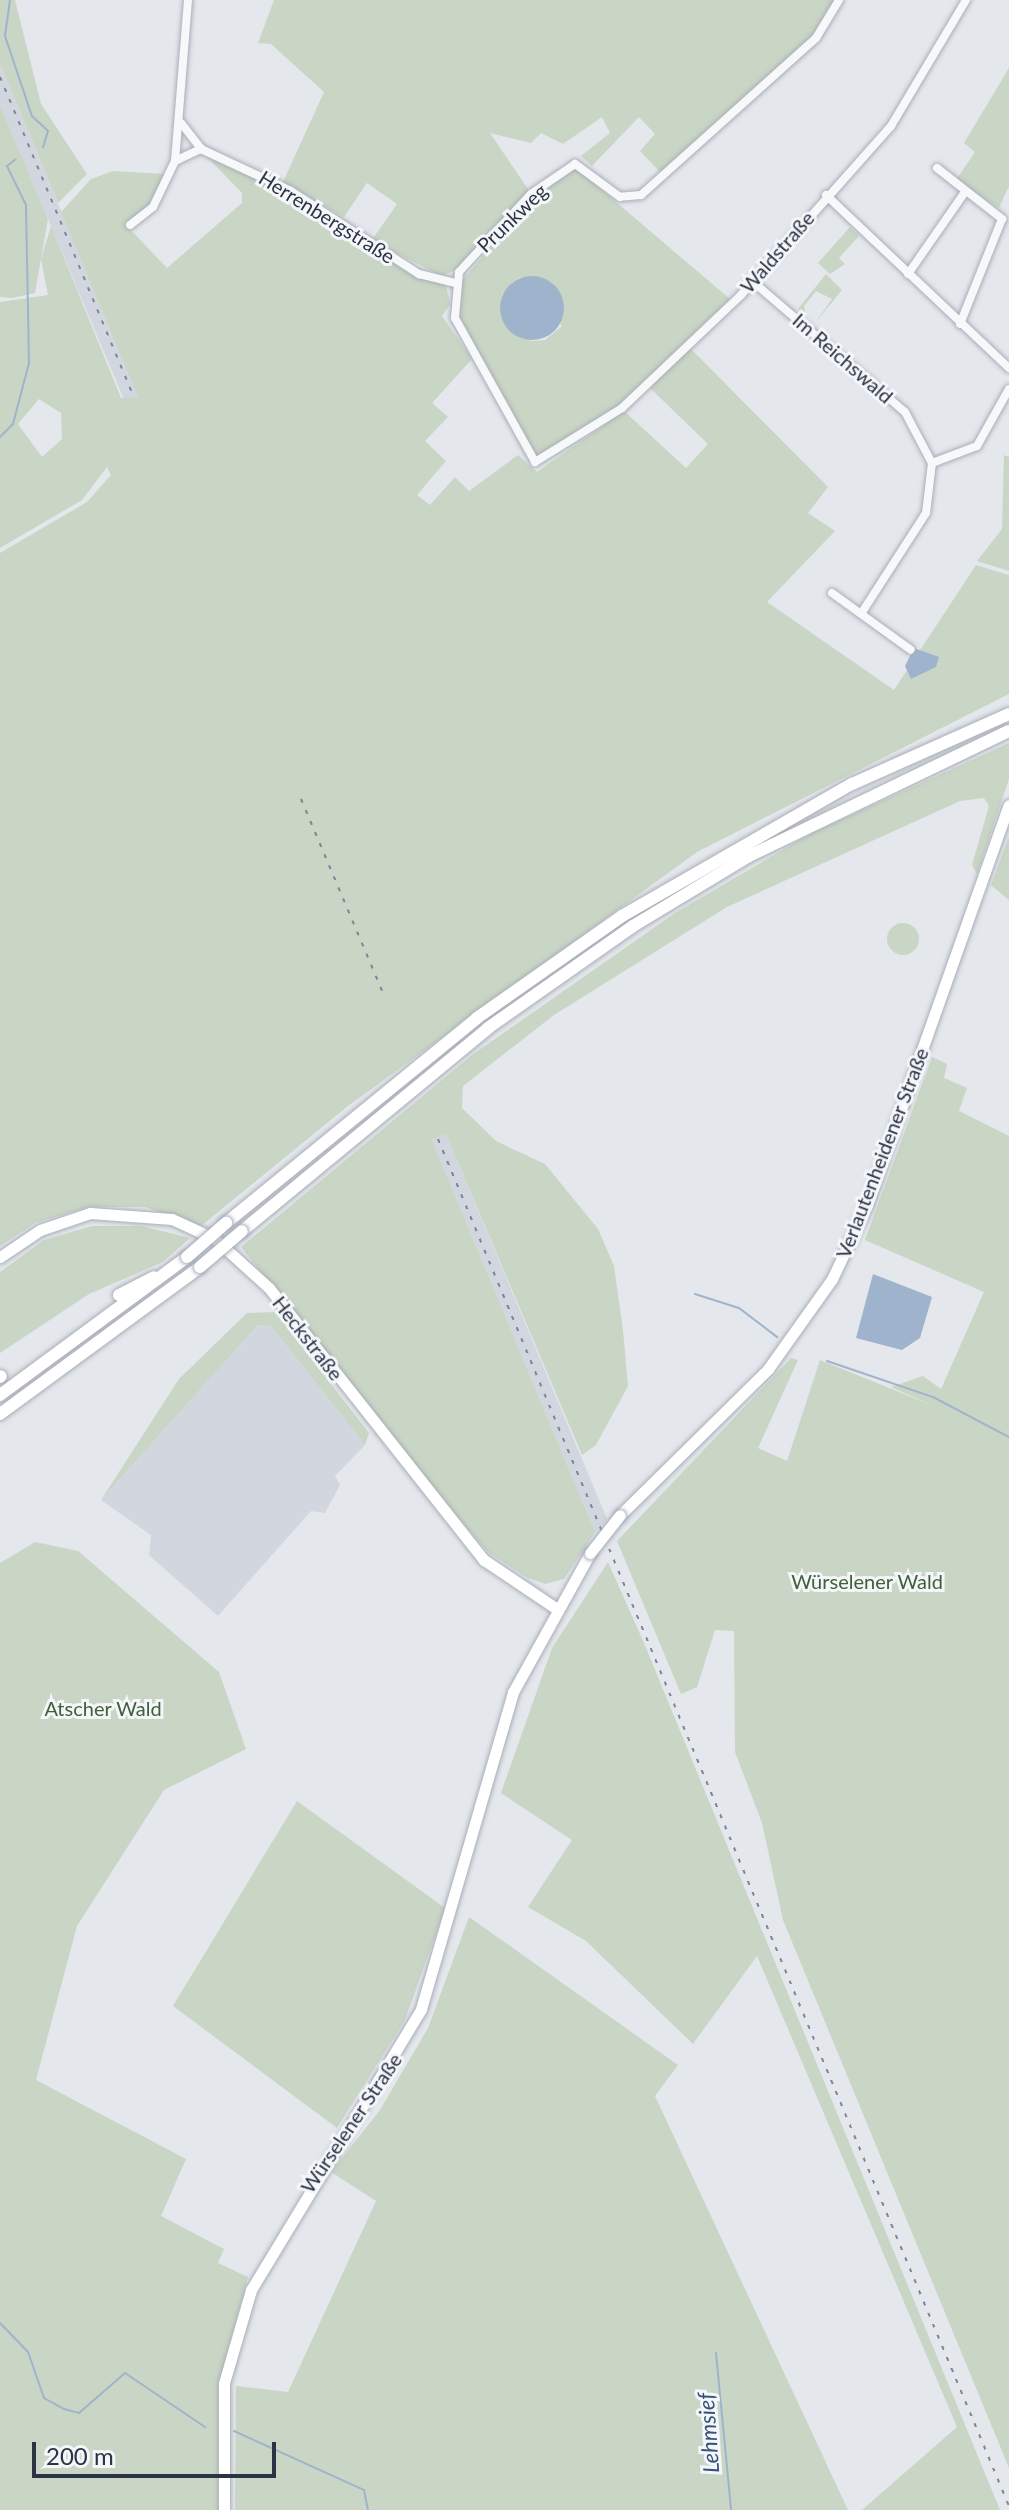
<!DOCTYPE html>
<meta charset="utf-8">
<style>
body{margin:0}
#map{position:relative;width:1009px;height:2510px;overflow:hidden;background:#e4e7ec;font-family:Lato,sans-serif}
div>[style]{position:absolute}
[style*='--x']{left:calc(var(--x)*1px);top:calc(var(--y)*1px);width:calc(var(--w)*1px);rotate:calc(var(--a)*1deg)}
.built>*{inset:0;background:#d2d6de}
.green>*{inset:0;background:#c9d6c5}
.round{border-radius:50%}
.water>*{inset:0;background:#9fb4cc}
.stream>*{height:2px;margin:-1px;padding:0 1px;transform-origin:1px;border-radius:1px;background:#9fb4cc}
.roads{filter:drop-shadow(0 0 2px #a9aeb7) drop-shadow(0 0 2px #a9aeb7)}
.minor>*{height:8px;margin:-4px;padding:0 4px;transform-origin:4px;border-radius:4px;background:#f7f8fa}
.major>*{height:11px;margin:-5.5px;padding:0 5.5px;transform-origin:5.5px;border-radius:5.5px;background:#fff}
.highway>*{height:12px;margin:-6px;padding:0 6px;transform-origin:6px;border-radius:6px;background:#fff}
.rail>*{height:2px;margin-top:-1px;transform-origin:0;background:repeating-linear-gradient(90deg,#7d8696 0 4px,transparent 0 12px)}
.bridges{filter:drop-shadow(0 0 2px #a3abb8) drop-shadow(0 0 2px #a3abb8)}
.major-bridge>*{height:11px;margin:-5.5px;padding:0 5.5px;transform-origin:5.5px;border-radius:5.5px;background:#fff}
.highway-bridge>*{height:12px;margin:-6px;padding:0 6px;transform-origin:6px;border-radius:6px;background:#fff}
span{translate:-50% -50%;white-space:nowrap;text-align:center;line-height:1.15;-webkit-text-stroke:6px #f4f6f9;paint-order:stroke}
.street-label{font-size:20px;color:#2b3445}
.park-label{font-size:20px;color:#3f6138}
.water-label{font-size:22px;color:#34527a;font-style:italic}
.scale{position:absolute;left:32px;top:2442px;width:244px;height:36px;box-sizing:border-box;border:4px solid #2b3445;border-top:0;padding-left:10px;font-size:24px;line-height:28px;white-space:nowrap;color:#2b3445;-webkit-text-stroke:6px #f4f6f9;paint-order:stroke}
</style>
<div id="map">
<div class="built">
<div style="clip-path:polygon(0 63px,138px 397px,125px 402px,0 105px)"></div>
<div style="clip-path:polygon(446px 1134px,607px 1519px,595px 1532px,432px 1140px)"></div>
<div style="clip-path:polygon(258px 1325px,271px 1326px,365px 1445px,335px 1476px,340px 1485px,325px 1513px,311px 1511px,218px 1616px,149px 1555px,151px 1535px,101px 1500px)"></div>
</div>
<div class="green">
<div style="clip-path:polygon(0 0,15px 0,41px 104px,87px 174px,58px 203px,0 63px)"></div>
<div style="clip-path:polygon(274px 0,836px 0,811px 38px,662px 174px,640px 151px,655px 134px,639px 117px,592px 166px,581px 156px,610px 133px,602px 117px,563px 144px,541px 133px,531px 143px,490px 133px,530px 192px,456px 270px,441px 276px,372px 240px,397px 204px,367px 183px,344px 217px,283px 182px,324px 92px,271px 44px,258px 43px)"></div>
<div style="clip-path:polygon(1009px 68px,1009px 186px,999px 208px,956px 180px,975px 152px,964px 143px)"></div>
<div style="clip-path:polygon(0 105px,48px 219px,35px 293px,12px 298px,0 297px)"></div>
<div style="clip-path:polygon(evenodd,207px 157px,288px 194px,446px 286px,450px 304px,442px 316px,472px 359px,432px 403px,448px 417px,425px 441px,446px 461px,417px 495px,430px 505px,455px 477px,469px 491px,518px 455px,537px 472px,624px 411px,686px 468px,708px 444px,649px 387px,690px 348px,828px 487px,808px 513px,835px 531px,767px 602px,894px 690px,976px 565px,1009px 575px,1009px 694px,697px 852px,348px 1106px,201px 1226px,145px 1207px,88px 1207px,35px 1223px,0 1246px,0 553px,87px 502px,111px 475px,107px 467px,82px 500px,0 548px,0 302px,48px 295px,41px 259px,51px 226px,121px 398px,138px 397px,61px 212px,91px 179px,113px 171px,165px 174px,150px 205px,125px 224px,167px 268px,242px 203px,242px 193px,207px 157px,39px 399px,61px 413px,62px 439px,42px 457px,18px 424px,39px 399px)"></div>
<div style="clip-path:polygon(evenodd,576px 168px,730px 299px,619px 405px,536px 460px,458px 316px,459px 284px,535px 196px,576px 168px,520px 277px,562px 326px,545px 340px,531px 341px,502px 295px,520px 277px)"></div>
<div style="clip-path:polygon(850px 227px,859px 236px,839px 258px,845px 264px,830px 274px,818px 263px)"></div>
<div style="clip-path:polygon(826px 274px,842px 290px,815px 323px,832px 299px,816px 291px,804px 306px,806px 316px,798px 309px)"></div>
<div style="clip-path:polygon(1004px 455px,1009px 457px,1009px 571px,977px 561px,1002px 529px)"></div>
<div style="clip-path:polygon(1009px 743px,1009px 779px,977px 874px,972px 865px,989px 806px,984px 798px,960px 801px,727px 907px,554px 1015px,463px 1086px,462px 1108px,496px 1141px,545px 1164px,598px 1229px,614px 1266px,623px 1330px,628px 1386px,596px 1445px,582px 1455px,446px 1134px,432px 1140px,595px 1532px,564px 1579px,545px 1584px,526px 1577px,489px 1553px,446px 1504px,241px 1247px,472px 1055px,675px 913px,810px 834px)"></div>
<div style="clip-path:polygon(1009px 837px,1009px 900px,991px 885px)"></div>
<div class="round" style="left:887px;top:923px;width:32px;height:32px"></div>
<div style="clip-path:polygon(932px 1057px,947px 1064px,944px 1078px,967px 1088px,959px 1111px,1009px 1136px,1009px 2468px,783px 1920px,762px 1823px,735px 1752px,734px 1631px,715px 1630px,697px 1687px,681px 1694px,617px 1541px,791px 1358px,798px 1360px,758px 1448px,787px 1461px,820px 1360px,934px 1406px,891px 1387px,923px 1376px,941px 1389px,984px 1292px,865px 1240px)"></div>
<div style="clip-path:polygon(92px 1226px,141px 1226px,190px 1238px,163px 1262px,89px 1294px,0 1353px,0 1272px,44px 1240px)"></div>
<div style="clip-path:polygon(275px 1312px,369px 1433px,365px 1445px,271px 1326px,258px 1325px,101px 1500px,179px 1379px,247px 1313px)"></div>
<div style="clip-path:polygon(35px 1542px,78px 1551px,219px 1672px,246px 1749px,164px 1790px,77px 1926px,36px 2080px,186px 2159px,161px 2216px,224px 2249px,218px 2263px,248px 2277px,219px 2383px,219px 2510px,0 2510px,0 1563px)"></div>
<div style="clip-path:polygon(608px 1562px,644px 1643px,1000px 2510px,862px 2510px,957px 2427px,757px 1956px,693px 2044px,586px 1941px,528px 1907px,572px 1840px,501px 1793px,552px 1648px)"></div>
<div style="clip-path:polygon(297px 1801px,445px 1908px,405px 2020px,337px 2128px,173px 2006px)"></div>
<div style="clip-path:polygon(469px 1917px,678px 2065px,655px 2096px,848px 2510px,235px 2510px,236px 2386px,288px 2392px,376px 2201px,331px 2172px,380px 2110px,428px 2028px)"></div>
</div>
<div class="water">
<div class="round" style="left:500px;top:276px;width:64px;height:64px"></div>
<div style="clip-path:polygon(914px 648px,939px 657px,936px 667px,911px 679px,905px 666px)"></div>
<div style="clip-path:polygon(873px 1274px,932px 1297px,920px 1338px,902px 1350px,856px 1338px)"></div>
</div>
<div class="stream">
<div style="--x:10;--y:0;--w:36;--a:98"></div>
<div style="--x:5;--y:36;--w:84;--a:71.4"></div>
<div style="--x:32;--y:116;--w:22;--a:43"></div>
<div style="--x:48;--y:131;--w:17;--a:107"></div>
<div style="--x:0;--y:437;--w:18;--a:-45"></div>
<div style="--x:13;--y:424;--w:63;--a:-75.3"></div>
<div style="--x:29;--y:363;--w:158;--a:-91.1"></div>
<div style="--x:26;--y:205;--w:43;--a:-116"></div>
<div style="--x:7;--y:166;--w:11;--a:-38"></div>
<div style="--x:695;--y:1294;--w:46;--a:17.7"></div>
<div style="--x:739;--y:1308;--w:48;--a:37.3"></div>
<div style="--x:827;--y:1361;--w:112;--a:18.8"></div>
<div style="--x:933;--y:1397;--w:86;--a:27.8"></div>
<div style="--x:0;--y:2323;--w:40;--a:46"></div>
<div style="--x:28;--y:2352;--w:49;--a:70.8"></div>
<div style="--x:44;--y:2398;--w:23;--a:29"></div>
<div style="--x:64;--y:2409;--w:16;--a:15"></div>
<div style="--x:79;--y:2413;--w:61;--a:-41"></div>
<div style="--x:125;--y:2373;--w:97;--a:34"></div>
<div style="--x:716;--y:2353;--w:158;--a:84.5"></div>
<div style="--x:234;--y:2431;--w:143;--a:24.4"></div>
<div style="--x:364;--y:2490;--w:20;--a:79"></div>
</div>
<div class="roads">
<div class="minor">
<div style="--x:188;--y:0;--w:162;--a:94.6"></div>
<div style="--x:175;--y:161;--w:29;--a:-25"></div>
<div style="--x:839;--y:0;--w:44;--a:121.2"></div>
<div style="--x:816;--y:38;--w:235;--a:138.1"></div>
<div style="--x:641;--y:195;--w:21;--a:175"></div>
<div style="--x:620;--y:197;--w:56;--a:-143.7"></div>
<div style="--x:575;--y:164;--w:53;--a:145.7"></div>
<div style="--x:531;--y:194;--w:106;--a:132.7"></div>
<div style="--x:459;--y:272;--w:46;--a:95"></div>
<div style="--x:455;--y:318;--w:165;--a:60.9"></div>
<div style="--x:535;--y:462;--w:102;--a:-31.8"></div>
<div style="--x:622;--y:408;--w:164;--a:-43.5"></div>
<div style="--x:741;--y:295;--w:226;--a:-48.4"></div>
<div style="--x:891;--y:126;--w:147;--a:-59.2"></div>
<div style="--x:181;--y:123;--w:33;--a:52"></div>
<div style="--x:201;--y:149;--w:99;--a:25"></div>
<div style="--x:291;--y:191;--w:153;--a:33"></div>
<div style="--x:419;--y:274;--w:36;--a:14"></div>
<div style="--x:937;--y:168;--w:83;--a:38.1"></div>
<div style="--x:1002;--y:219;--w:113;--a:111.8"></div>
<div style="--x:826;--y:195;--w:252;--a:43.4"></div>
<div style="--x:130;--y:225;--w:29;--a:-38"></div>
<div style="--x:153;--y:207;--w:51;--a:-64.4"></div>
<div style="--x:908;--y:274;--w:100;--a:-55.2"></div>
<div style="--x:752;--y:281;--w:201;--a:40.6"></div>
<div style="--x:905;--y:412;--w:58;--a:62.1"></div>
<div style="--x:932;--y:463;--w:50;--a:96.8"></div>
<div style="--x:926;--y:513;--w:120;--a:122.8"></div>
<div style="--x:932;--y:463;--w:48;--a:-20.7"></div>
<div style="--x:977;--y:446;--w:65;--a:-60.7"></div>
<div style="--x:832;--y:593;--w:97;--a:35.8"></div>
</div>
<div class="major">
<div style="--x:0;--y:1257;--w:48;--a:-34"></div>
<div style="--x:40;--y:1230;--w:53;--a:-18.8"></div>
<div style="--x:90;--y:1213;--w:82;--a:4.2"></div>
<div style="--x:172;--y:1219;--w:47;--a:24.9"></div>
<div style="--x:215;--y:1239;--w:73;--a:42.2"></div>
<div style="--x:269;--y:1288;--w:347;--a:51.7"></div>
<div style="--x:484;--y:1560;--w:84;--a:33.9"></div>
<div style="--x:620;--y:1515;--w:208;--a:-44.6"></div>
<div style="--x:768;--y:1369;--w:110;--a:-54.6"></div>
<div style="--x:832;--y:1279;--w:82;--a:-64.7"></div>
<div style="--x:867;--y:1205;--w:424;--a:-70.5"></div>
<div style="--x:224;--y:2510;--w:127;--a:-90"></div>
<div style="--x:224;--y:2383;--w:97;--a:-73.8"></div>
<div style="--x:251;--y:2290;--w:328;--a:-58.8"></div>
<div style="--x:421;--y:2009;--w:330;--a:-73.8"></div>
<div style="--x:513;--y:1692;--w:159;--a:-61"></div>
</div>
<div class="highway">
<div style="--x:226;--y:1223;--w:324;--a:-39.2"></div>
<div style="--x:477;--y:1018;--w:177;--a:-35.1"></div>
<div style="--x:622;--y:916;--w:265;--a:-29.9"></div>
<div style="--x:852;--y:784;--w:172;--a:-24"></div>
<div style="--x:242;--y:1231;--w:319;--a:-39.5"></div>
<div style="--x:488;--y:1028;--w:177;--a:-35.1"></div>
<div style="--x:633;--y:926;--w:135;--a:-31.1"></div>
<div style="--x:749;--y:856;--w:288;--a:-25.7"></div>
<div style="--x:119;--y:1295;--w:39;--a:-27"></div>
<div style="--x:0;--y:1377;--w:1;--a:-45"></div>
<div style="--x:0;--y:1395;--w:232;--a:-36.4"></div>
<div style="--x:0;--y:1414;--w:248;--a:-36.3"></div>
</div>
</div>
<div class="rail">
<div style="--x:0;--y:77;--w:348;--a:67.3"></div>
<div style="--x:301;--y:799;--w:216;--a:67.1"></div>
<div style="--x:438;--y:1139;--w:1481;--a:67.33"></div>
</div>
<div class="bridges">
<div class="major-bridge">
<div style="--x:590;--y:1553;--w:48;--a:-51.7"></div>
</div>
<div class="highway-bridge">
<div style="--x:187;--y:1257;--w:52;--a:-41.1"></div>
<div style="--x:200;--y:1267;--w:55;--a:-40.6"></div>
</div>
</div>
<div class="street-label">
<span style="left:327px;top:217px;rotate:32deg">Herrenbergstraße</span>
<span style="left:512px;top:218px;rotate:-44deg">Prunkweg</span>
<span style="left:777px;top:252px;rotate:-49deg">Waldstraße</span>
<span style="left:843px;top:358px;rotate:41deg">Im Reichswald</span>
<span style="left:882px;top:1153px;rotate:-69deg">Verlautenheidener Straße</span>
<span style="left:308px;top:1338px;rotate:52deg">Heckstraße</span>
<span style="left:351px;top:2123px;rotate:-56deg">Würselener Straße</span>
</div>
<div class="park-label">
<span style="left:867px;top:1581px">Würselener Wald</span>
<span style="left:103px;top:1708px">Atscher Wald</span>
</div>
<div class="water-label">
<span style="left:708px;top:2433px;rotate:-94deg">Lehmsief</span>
</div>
<div class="scale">200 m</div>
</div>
